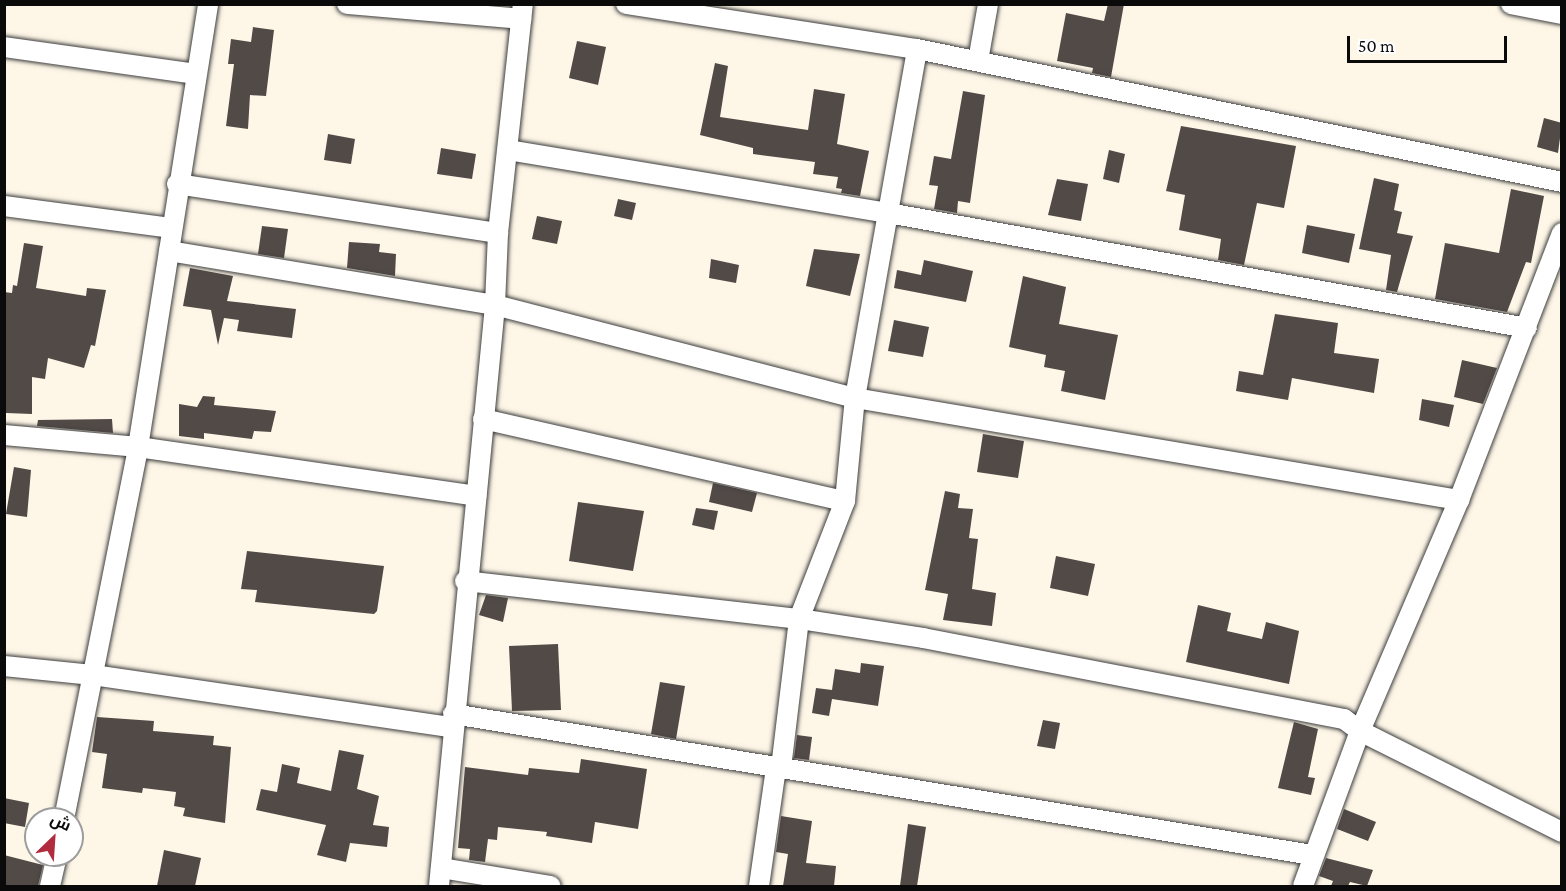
<!DOCTYPE html>
<meta charset="utf-8">
<style>
body{margin:0}
#map{position:relative;width:1566px;height:891px;overflow:hidden;background:#fef7e8;font-family:"Crimson Pro",Cairo,serif}
div>[style]{position:absolute}
[style*='--x']{left:calc(var(--x)*1px);top:calc(var(--y)*1px);width:calc(var(--w)*1px);rotate:calc(var(--a)*1deg)}
.building>*{inset:0;background:#524a47}
.roads{filter:drop-shadow(0 0 2px #3d3d3d) drop-shadow(0 0 2px #3d3d3d)}
.street>*{height:20px;margin:-10px;padding:0 10px;transform-origin:10px;border-radius:10px;background:#fff}
span{translate:-50% -50%;white-space:nowrap;text-align:center;line-height:1.15;-webkit-text-stroke:6px #fff;paint-order:stroke}
.frame{position:absolute;inset:0;border:6px solid #0a0a0a;pointer-events:none}
.north{position:absolute;left:24px;top:807px;width:60px;height:60px;box-sizing:border-box;background:#fff;border:2px solid #9d9d9d;border-radius:50%;rotate:25deg;font-size:16px;font-weight:700;line-height:24px;text-align:center;color:#0a0a0a}
.north::after{content:'';display:block;margin:auto;width:21px;height:27px;background:#b02c3e;clip-path:polygon(50% 0,100% 100%,50% 72%,0 100%)}
.scale{position:absolute;left:1347px;top:36px;width:160px;height:27px;box-sizing:border-box;border:3px solid #0a0a0a;border-top:0;padding-left:8px;font-size:18px;line-height:21px;white-space:nowrap;color:#0a0a0a;-webkit-text-stroke:4px #fff;paint-order:stroke}
</style>
<div id="map">
<div class="building">
<div style="clip-path:polygon(1108px 4px,1124px 4px,1111px 77px,1092px 73px,1093px 68px,1057px 61px,1066px 13px,1104px 21px)"></div>
<div style="clip-path:polygon(253px 27px,274px 30px,266px 96px,250px 95px,248px 129px,226px 126px,234px 64px,228px 64px,231px 39px,251px 42px)"></div>
<div style="clip-path:polygon(577px 41px,606px 47px,598px 85px,569px 78px)"></div>
<div style="clip-path:polygon(715px 63px,728px 66px,720px 117px,808px 130px,814px 89px,845px 94px,837px 144px,869px 151px,860px 196px,841px 193px,842px 189px,836px 188px,838px 177px,813px 174px,815px 162px,753px 154px,753px 148px,700px 135px)"></div>
<div style="clip-path:polygon(963px 91px,985px 95px,970px 203px,958px 201px,957px 213px,934px 209px,938px 186px,929px 185px,934px 156px,951px 159px)"></div>
<div style="clip-path:polygon(1544px 118px,1562px 123px,1558px 153px,1537px 147px)"></div>
<div style="clip-path:polygon(1181px 126px,1296px 146px,1284px 208px,1257px 203px,1244px 265px,1218px 260px,1221px 239px,1179px 230px,1185px 195px,1166px 191px)"></div>
<div style="clip-path:polygon(328px 134px,355px 139px,351px 164px,324px 160px)"></div>
<div style="clip-path:polygon(441px 148px,476px 154px,472px 179px,437px 174px)"></div>
<div style="clip-path:polygon(1109px 150px,1125px 154px,1119px 183px,1103px 179px)"></div>
<div style="clip-path:polygon(1374px 178px,1399px 184px,1394px 210px,1402px 212px,1397px 233px,1413px 236px,1397px 292px,1386px 290px,1391px 255px,1359px 249px)"></div>
<div style="clip-path:polygon(1057px 179px,1088px 184px,1081px 221px,1048px 215px)"></div>
<div style="clip-path:polygon(1511px 189px,1544px 196px,1531px 263px,1526px 262px,1507px 312px,1435px 299px,1445px 243px,1499px 253px)"></div>
<div style="clip-path:polygon(618px 199px,636px 203px,632px 220px,614px 216px)"></div>
<div style="clip-path:polygon(537px 216px,562px 221px,557px 244px,532px 239px)"></div>
<div style="clip-path:polygon(1307px 225px,1355px 234px,1349px 263px,1302px 253px)"></div>
<div style="clip-path:polygon(262px 226px,288px 229px,284px 258px,258px 254px)"></div>
<div style="clip-path:polygon(349px 242px,380px 244px,379px 252px,396px 254px,395px 276px,347px 268px)"></div>
<div style="clip-path:polygon(24px 243px,43px 246px,36px 288px,86px 296px,87px 288px,106px 290px,95px 346px,91px 345px,84px 368px,48px 358px,45px 379px,32px 377px,32px 414px,6px 413px,4px 292px,12px 293px,13px 285px,17px 286px)"></div>
<div style="clip-path:polygon(814px 249px,860px 254px,850px 296px,806px 286px)"></div>
<div style="clip-path:polygon(711px 259px,739px 265px,736px 283px,709px 278px)"></div>
<div style="clip-path:polygon(924px 260px,973px 271px,966px 302px,894px 288px,897px 270px,921px 275px)"></div>
<div style="clip-path:polygon(190px 268px,233px 276px,227px 301px,296px 309px,292px 338px,237px 331px,239px 320px,224px 318px,218px 345px,211px 310px,183px 306px)"></div>
<div style="clip-path:polygon(1023px 276px,1066px 287px,1059px 324px,1118px 335px,1105px 400px,1061px 391px,1065px 371px,1044px 367px,1046px 355px,1009px 347px)"></div>
<div style="clip-path:polygon(1275px 314px,1338px 323px,1334px 353px,1379px 359px,1374px 393px,1292px 378px,1288px 400px,1236px 391px,1239px 371px,1263px 375px)"></div>
<div style="clip-path:polygon(894px 320px,929px 327px,923px 357px,888px 351px)"></div>
<div style="clip-path:polygon(1462px 360px,1497px 368px,1483px 404px,1454px 397px)"></div>
<div style="clip-path:polygon(203px 396px,215px 397px,214px 405px,276px 411px,271px 432px,254px 431px,252px 439px,204px 433px,204px 439px,179px 436px,179px 404px,197px 407px)"></div>
<div style="clip-path:polygon(1422px 399px,1454px 405px,1449px 427px,1419px 420px)"></div>
<div style="clip-path:polygon(112px 419px,113px 433px,37px 426px,38px 420px)"></div>
<div style="clip-path:polygon(983px 434px,1024px 441px,1018px 478px,977px 472px)"></div>
<div style="clip-path:polygon(14px 467px,31px 470px,27px 517px,6px 514px)"></div>
<div style="clip-path:polygon(713px 483px,757px 493px,752px 512px,709px 502px)"></div>
<div style="clip-path:polygon(945px 491px,960px 494px,958px 508px,973px 509px,969px 538px,978px 539px,972px 589px,996px 593px,992px 626px,943px 620px,948px 594px,925px 590px)"></div>
<div style="clip-path:polygon(578px 502px,644px 511px,633px 571px,569px 561px)"></div>
<div style="clip-path:polygon(696px 508px,718px 511px,714px 530px,692px 525px)"></div>
<div style="clip-path:polygon(247px 551px,384px 566px,377px 611px,374px 614px,255px 602px,257px 590px,241px 589px)"></div>
<div style="clip-path:polygon(1056px 556px,1095px 564px,1088px 596px,1050px 588px)"></div>
<div style="clip-path:polygon(486px 595px,508px 598px,503px 622px,479px 615px)"></div>
<div style="clip-path:polygon(1198px 605px,1231px 613px,1227px 631px,1262px 639px,1266px 622px,1299px 631px,1289px 684px,1186px 662px)"></div>
<div style="clip-path:polygon(558px 644px,561px 710px,512px 711px,509px 646px)"></div>
<div style="clip-path:polygon(861px 663px,884px 666px,878px 706px,832px 699px,829px 716px,812px 713px,816px 688px,832px 690px,835px 669px,860px 673px)"></div>
<div style="clip-path:polygon(660px 682px,685px 686px,676px 739px,651px 734px)"></div>
<div style="clip-path:polygon(97px 717px,154px 721px,153px 731px,214px 736px,213px 745px,231px 747px,225px 823px,183px 816px,185px 808px,174px 806px,176px 792px,143px 788px,142px 793px,102px 788px,107px 754px,92px 752px)"></div>
<div style="clip-path:polygon(1043px 720px,1060px 723px,1055px 749px,1037px 746px)"></div>
<div style="clip-path:polygon(1294px 722px,1318px 729px,1308px 777px,1315px 778px,1311px 795px,1278px 788px)"></div>
<div style="clip-path:polygon(797px 735px,812px 737px,809px 760px,794px 758px)"></div>
<div style="clip-path:polygon(339px 750px,364px 755px,357px 789px,379px 796px,373px 825px,389px 827px,387px 847px,350px 843px,346px 862px,317px 855px,326px 825px,256px 810px,261px 789px,277px 792px,282px 764px,300px 768px,297px 783px,331px 791px)"></div>
<div style="clip-path:polygon(581px 759px,647px 769px,638px 829px,595px 822px,592px 843px,546px 836px,547px 832px,498px 827px,497px 840px,488px 839px,485px 862px,469px 860px,470px 849px,458px 848px,465px 767px,528px 775px,529px 768px,579px 773px)"></div>
<div style="clip-path:polygon(4px 798px,29px 803px,25px 827px,4px 823px)"></div>
<div style="clip-path:polygon(1344px 809px,1376px 822px,1368px 841px,1337px 829px)"></div>
<div style="clip-path:polygon(781px 816px,812px 821px,806px 863px,836px 866px,834px 886px,783px 886px,788px 854px,776px 852px)"></div>
<div style="clip-path:polygon(908px 824px,926px 827px,917px 886px,900px 886px)"></div>
<div style="clip-path:polygon(164px 850px,201px 858px,195px 886px,157px 886px)"></div>
<div style="clip-path:polygon(4px 855px,43px 865px,38px 886px,4px 886px)"></div>
<div style="clip-path:polygon(1326px 858px,1373px 870px,1367px 886px,1350px 882px,1348px 886px,1331px 886px,1333px 881px,1319px 876px)"></div>
</div>
<div class="roads">
<div class="street">
<div style="--x:347;--y:4;--w:175;--a:4.9"></div>
<div style="--x:626;--y:4;--w:294;--a:8.8"></div>
<div style="--x:917;--y:49;--w:659;--a:11.65"></div>
<div style="--x:1511;--y:4;--w:52;--a:11.1"></div>
<div style="--x:4;--y:47;--w:193;--a:8"></div>
<div style="--x:978;--y:61;--w:58;--a:-80"></div>
<div style="--x:508;--y:150;--w:385;--a:9.4"></div>
<div style="--x:888;--y:213;--w:649;--a:10.2"></div>
<div style="--x:177;--y:184;--w:325;--a:8.7"></div>
<div style="--x:4;--y:206;--w:168;--a:7.5"></div>
<div style="--x:1562;--y:233;--w:286;--a:111.1"></div>
<div style="--x:1459;--y:500;--w:251;--a:113.2"></div>
<div style="--x:1360;--y:731;--w:226;--a:26.6"></div>
<div style="--x:169;--y:251;--w:330;--a:9.4"></div>
<div style="--x:495;--y:305;--w:372;--a:14.5"></div>
<div style="--x:855;--y:398;--w:613;--a:9.59"></div>
<div style="--x:483;--y:419;--w:371;--a:12.8"></div>
<div style="--x:4;--y:435;--w:135;--a:5.1"></div>
<div style="--x:138;--y:447;--w:342;--a:8.2"></div>
<div style="--x:465;--y:581;--w:336;--a:6.5"></div>
<div style="--x:799;--y:619;--w:125;--a:8.7"></div>
<div style="--x:923;--y:638;--w:429;--a:10.9"></div>
<div style="--x:1344;--y:719;--w:20;--a:37"></div>
<div style="--x:1360;--y:731;--w:165;--a:110.2"></div>
<div style="--x:4;--y:666;--w:89;--a:5.8"></div>
<div style="--x:93;--y:675;--w:362;--a:8.3"></div>
<div style="--x:453;--y:714;--w:870;--a:9.32"></div>
<div style="--x:781;--y:768;--w:150;--a:-83.1"></div>
<div style="--x:799;--y:619;--w:127;--a:-68.7"></div>
<div style="--x:845;--y:501;--w:103;--a:-84.5"></div>
<div style="--x:855;--y:398;--w:354;--a:-79.9"></div>
<div style="--x:64;--y:819;--w:379;--a:-78.7"></div>
<div style="--x:138;--y:447;--w:448;--a:-81"></div>
<div style="--x:441;--y:868;--w:111;--a:9.3"></div>
<div style="--x:50;--y:886;--w:32;--a:-77"></div>
<div style="--x:439;--y:886;--w:584;--a:-84.49"></div>
<div style="--x:495;--y:305;--w:72;--a:-87.6"></div>
<div style="--x:498;--y:233;--w:230;--a:-83.8"></div>
<div style="--x:759;--y:886;--w:119;--a:-81.8"></div>
</div>
</div>
<div class="frame"></div>
<div class="north">ش</div>
<div class="scale">50 m</div>
</div>
